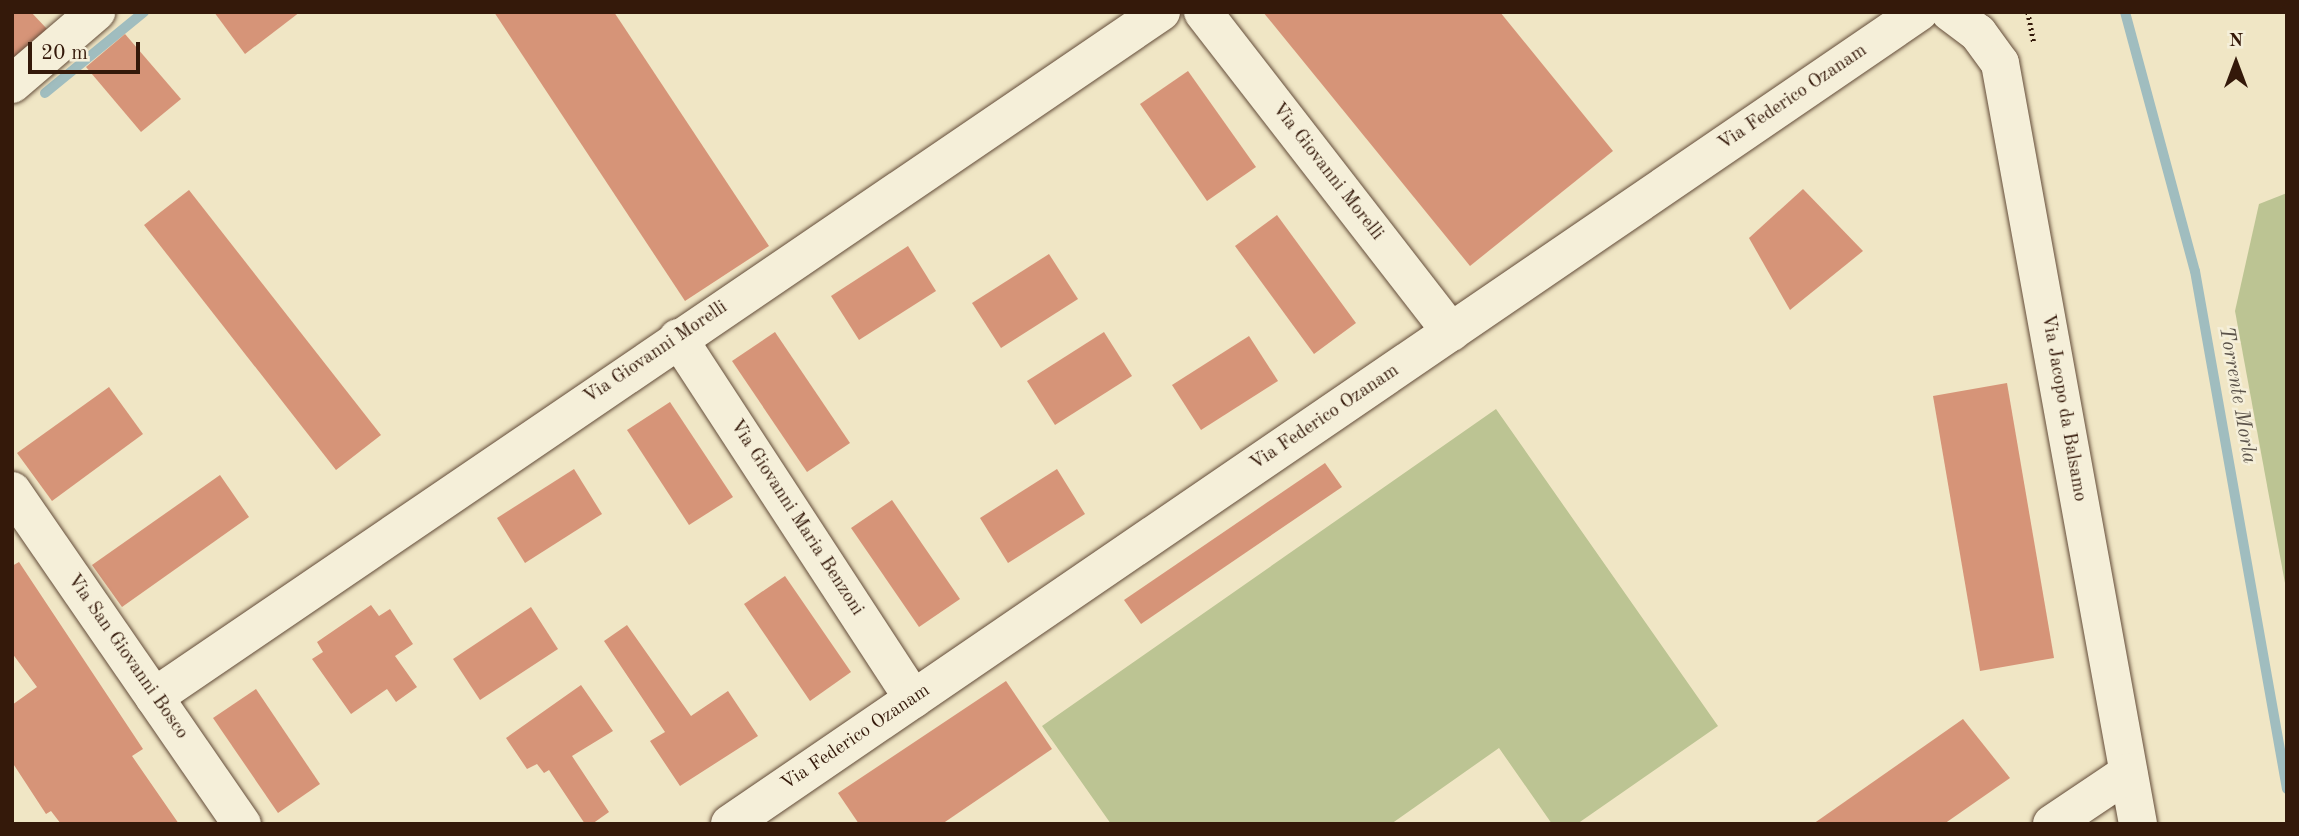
<!DOCTYPE html>
<style>
body{margin:0}
#map{position:relative;width:2299px;height:836px;overflow:hidden;background:#f0e6c5;font-family:"Old Standard TT",serif}
div>[style]{position:absolute}
[style*='--x']{left:calc(var(--x)*1px);top:calc(var(--y)*1px);width:calc(var(--w)*1px);rotate:calc(var(--a)*1deg)}
.green>*{inset:0;background:#bcc493}
.stream>*{height:10px;margin:-5px;padding:0 5px;transform-origin:5px;border-radius:5px;background:#a0bdbf}
.building>*{inset:0;background:#d69478}
.path>*{height:4.5px;margin-top:-2.25px;transform-origin:0;background:repeating-linear-gradient(90deg,#34190a 0 2px,transparent 0 5.5px)}
.roads{filter:drop-shadow(0 0 2px #634c39) drop-shadow(0 0 2px #634c39)}
.minor>*{height:38px;margin:-19px;padding:0 19px;transform-origin:19px;border-radius:19px;background:#f5efd9}
span{translate:-50% -50%;white-space:nowrap;text-align:center;line-height:1.15;-webkit-text-stroke:5px #f5efd9;paint-order:stroke}
.street-label{font-size:19px;color:#34190a}
.water-label{font-size:21px;color:#5a5249;font-style:italic}
.frame{position:absolute;inset:0;border:14px solid #34190a;pointer-events:none}
.north{position:absolute;left:2201px;top:28px;width:70px;height:70px;-webkit-text-stroke:5px #f5efd9;paint-order:stroke;rotate:0deg;font-size:19px;font-weight:700;line-height:28px;text-align:center;color:#34190a}
.north::after{content:'';display:block;margin:auto;width:24px;height:32px;background:#34190a;clip-path:polygon(50% 0,100% 100%,50% 72%,0 100%)}
.scale{position:absolute;left:28px;top:42px;width:112px;height:32px;box-sizing:border-box;border:4px solid #34190a;border-top:0;padding-left:9px;font-size:21px;line-height:24px;white-space:nowrap;color:#34190a;-webkit-text-stroke:5px #f5efd9;paint-order:stroke}
</style>
<div id="map">
<div class="green">
<div style="clip-path:polygon(2287px 193px,2287px 594px,2235px 311px,2259px 204px)"></div>
<div style="clip-path:polygon(1496px 409px,1718px 726px,1577px 824px,1552px 824px,1499px 748px,1391px 824px,1111px 824px,1042px 726px)"></div>
</div>
<div class="stream">
<div style="--x:2125;--y:12;--w:268;--a:74.9"></div>
<div style="--x:2195;--y:271;--w:526;--a:79.93"></div>
<div style="--x:45;--y:93;--w:128;--a:-39.3"></div>
</div>
<div class="building">
<div style="clip-path:polygon(12px 12px,31px 12px,47px 29px,12px 66px)"></div>
<div style="clip-path:polygon(214px 12px,300px 12px,245px 54px)"></div>
<div style="clip-path:polygon(494px 12px,614px 12px,769px 246px,685px 301px)"></div>
<div style="clip-path:polygon(1263px 12px,1500px 12px,1613px 151px,1470px 266px)"></div>
<div style="clip-path:polygon(125px 34px,181px 99px,141px 132px,86px 67px)"></div>
<div style="clip-path:polygon(1188px 71px,1256px 167px,1207px 201px,1140px 104px)"></div>
<div style="clip-path:polygon(1803px 189px,1863px 251px,1790px 310px,1749px 238px)"></div>
<div style="clip-path:polygon(189px 190px,381px 435px,336px 470px,144px 225px)"></div>
<div style="clip-path:polygon(1277px 215px,1356px 323px,1314px 354px,1235px 246px)"></div>
<div style="clip-path:polygon(908px 246px,936px 291px,859px 340px,831px 296px)"></div>
<div style="clip-path:polygon(1049px 254px,1078px 299px,1001px 348px,972px 303px)"></div>
<div style="clip-path:polygon(775px 332px,850px 443px,807px 472px,732px 361px)"></div>
<div style="clip-path:polygon(1104px 332px,1132px 376px,1055px 425px,1027px 381px)"></div>
<div style="clip-path:polygon(1249px 336px,1278px 381px,1201px 430px,1172px 385px)"></div>
<div style="clip-path:polygon(2007px 383px,2054px 658px,1980px 671px,1933px 396px)"></div>
<div style="clip-path:polygon(109px 387px,143px 434px,52px 501px,17px 453px)"></div>
<div style="clip-path:polygon(670px 402px,733px 497px,689px 525px,627px 430px)"></div>
<div style="clip-path:polygon(1325px 463px,1342px 487px,1141px 624px,1124px 600px)"></div>
<div style="clip-path:polygon(574px 469px,602px 514px,525px 563px,497px 518px)"></div>
<div style="clip-path:polygon(1057px 469px,1085px 514px,1008px 563px,980px 518px)"></div>
<div style="clip-path:polygon(220px 475px,249px 517px,122px 607px,92px 565px)"></div>
<div style="clip-path:polygon(892px 500px,960px 599px,919px 627px,851px 528px)"></div>
<div style="clip-path:polygon(19px 562px,143px 749px,132px 756px,179px 824px,61px 824px,51px 811px,46px 814px,12px 762px,12px 705px,37px 687px,12px 653px,12px 566px)"></div>
<div style="clip-path:polygon(785px 576px,851px 672px,810px 701px,744px 604px)"></div>
<div style="clip-path:polygon(371px 605px,379px 616px,390px 609px,413px 644px,395px 656px,417px 687px,396px 702px,387px 689px,351px 714px,312px 659px,323px 652px,317px 642px)"></div>
<div style="clip-path:polygon(531px 607px,558px 649px,480px 700px,453px 659px)"></div>
<div style="clip-path:polygon(627px 625px,691px 716px,728px 691px,758px 736px,680px 786px,650px 741px,665px 732px,604px 641px)"></div>
<div style="clip-path:polygon(1006px 681px,1052px 749px,942px 824px,859px 824px,838px 793px)"></div>
<div style="clip-path:polygon(581px 685px,613px 731px,572px 756px,609px 812px,592px 824px,585px 824px,549px 770px,544px 773px,537px 764px,527px 769px,506px 738px)"></div>
<div style="clip-path:polygon(256px 689px,320px 784px,278px 813px,213px 718px)"></div>
<div style="clip-path:polygon(1963px 719px,2010px 778px,1944px 824px,1813px 824px)"></div>
</div>
<div class="path">
<div style="--x:2028;--y:12;--w:31;--a:79"></div>
</div>
<div class="roads">
<div class="minor">
<div style="--x:1203;--y:12;--w:405;--a:52.2"></div>
<div style="--x:1950;--y:12;--w:35;--a:37"></div>
<div style="--x:1978;--y:33;--w:37;--a:54"></div>
<div style="--x:2000;--y:63;--w:773;--a:79.72"></div>
<div style="--x:12;--y:84;--w:111;--a:-40.6"></div>
<div style="--x:678;--y:338;--w:431;--a:56.9"></div>
<div style="--x:12;--y:491;--w:405;--a:55.4"></div>
<div style="--x:154;--y:697;--w:1218;--a:-34.23"></div>
<div style="--x:730;--y:824;--w:1440;--a:-34.33"></div>
<div style="--x:2052;--y:824;--w:92;--a:-33.9"></div>
</div>
</div>
<div class="street-label">
<span style="left:1793px;top:98px;rotate:-34deg">Via Federico Ozanam</span>
<span style="left:1327px;top:172px;rotate:52deg">Via Giovanni Morelli</span>
<span style="left:656px;top:353px;rotate:-34deg">Via Giovanni Morelli</span>
<span style="left:2063px;top:408px;rotate:80deg">Via Jacopo da Balsamo</span>
<span style="left:1325px;top:418px;rotate:-34deg">Via Federico Ozanam</span>
<span style="left:796px;top:518px;rotate:57deg">Via Giovanni Maria Benzoni</span>
<span style="left:127px;top:657px;rotate:55deg">Via San Giovanni Bosco</span>
<span style="left:856px;top:738px;rotate:-34deg">Via Federico Ozanam</span>
</div>
<div class="water-label">
<span style="left:2237px;top:395px;rotate:80deg">Torrente Morla</span>
</div>
<div class="frame"></div>
<div class="north">N</div>
<div class="scale">20 m</div>
</div>
